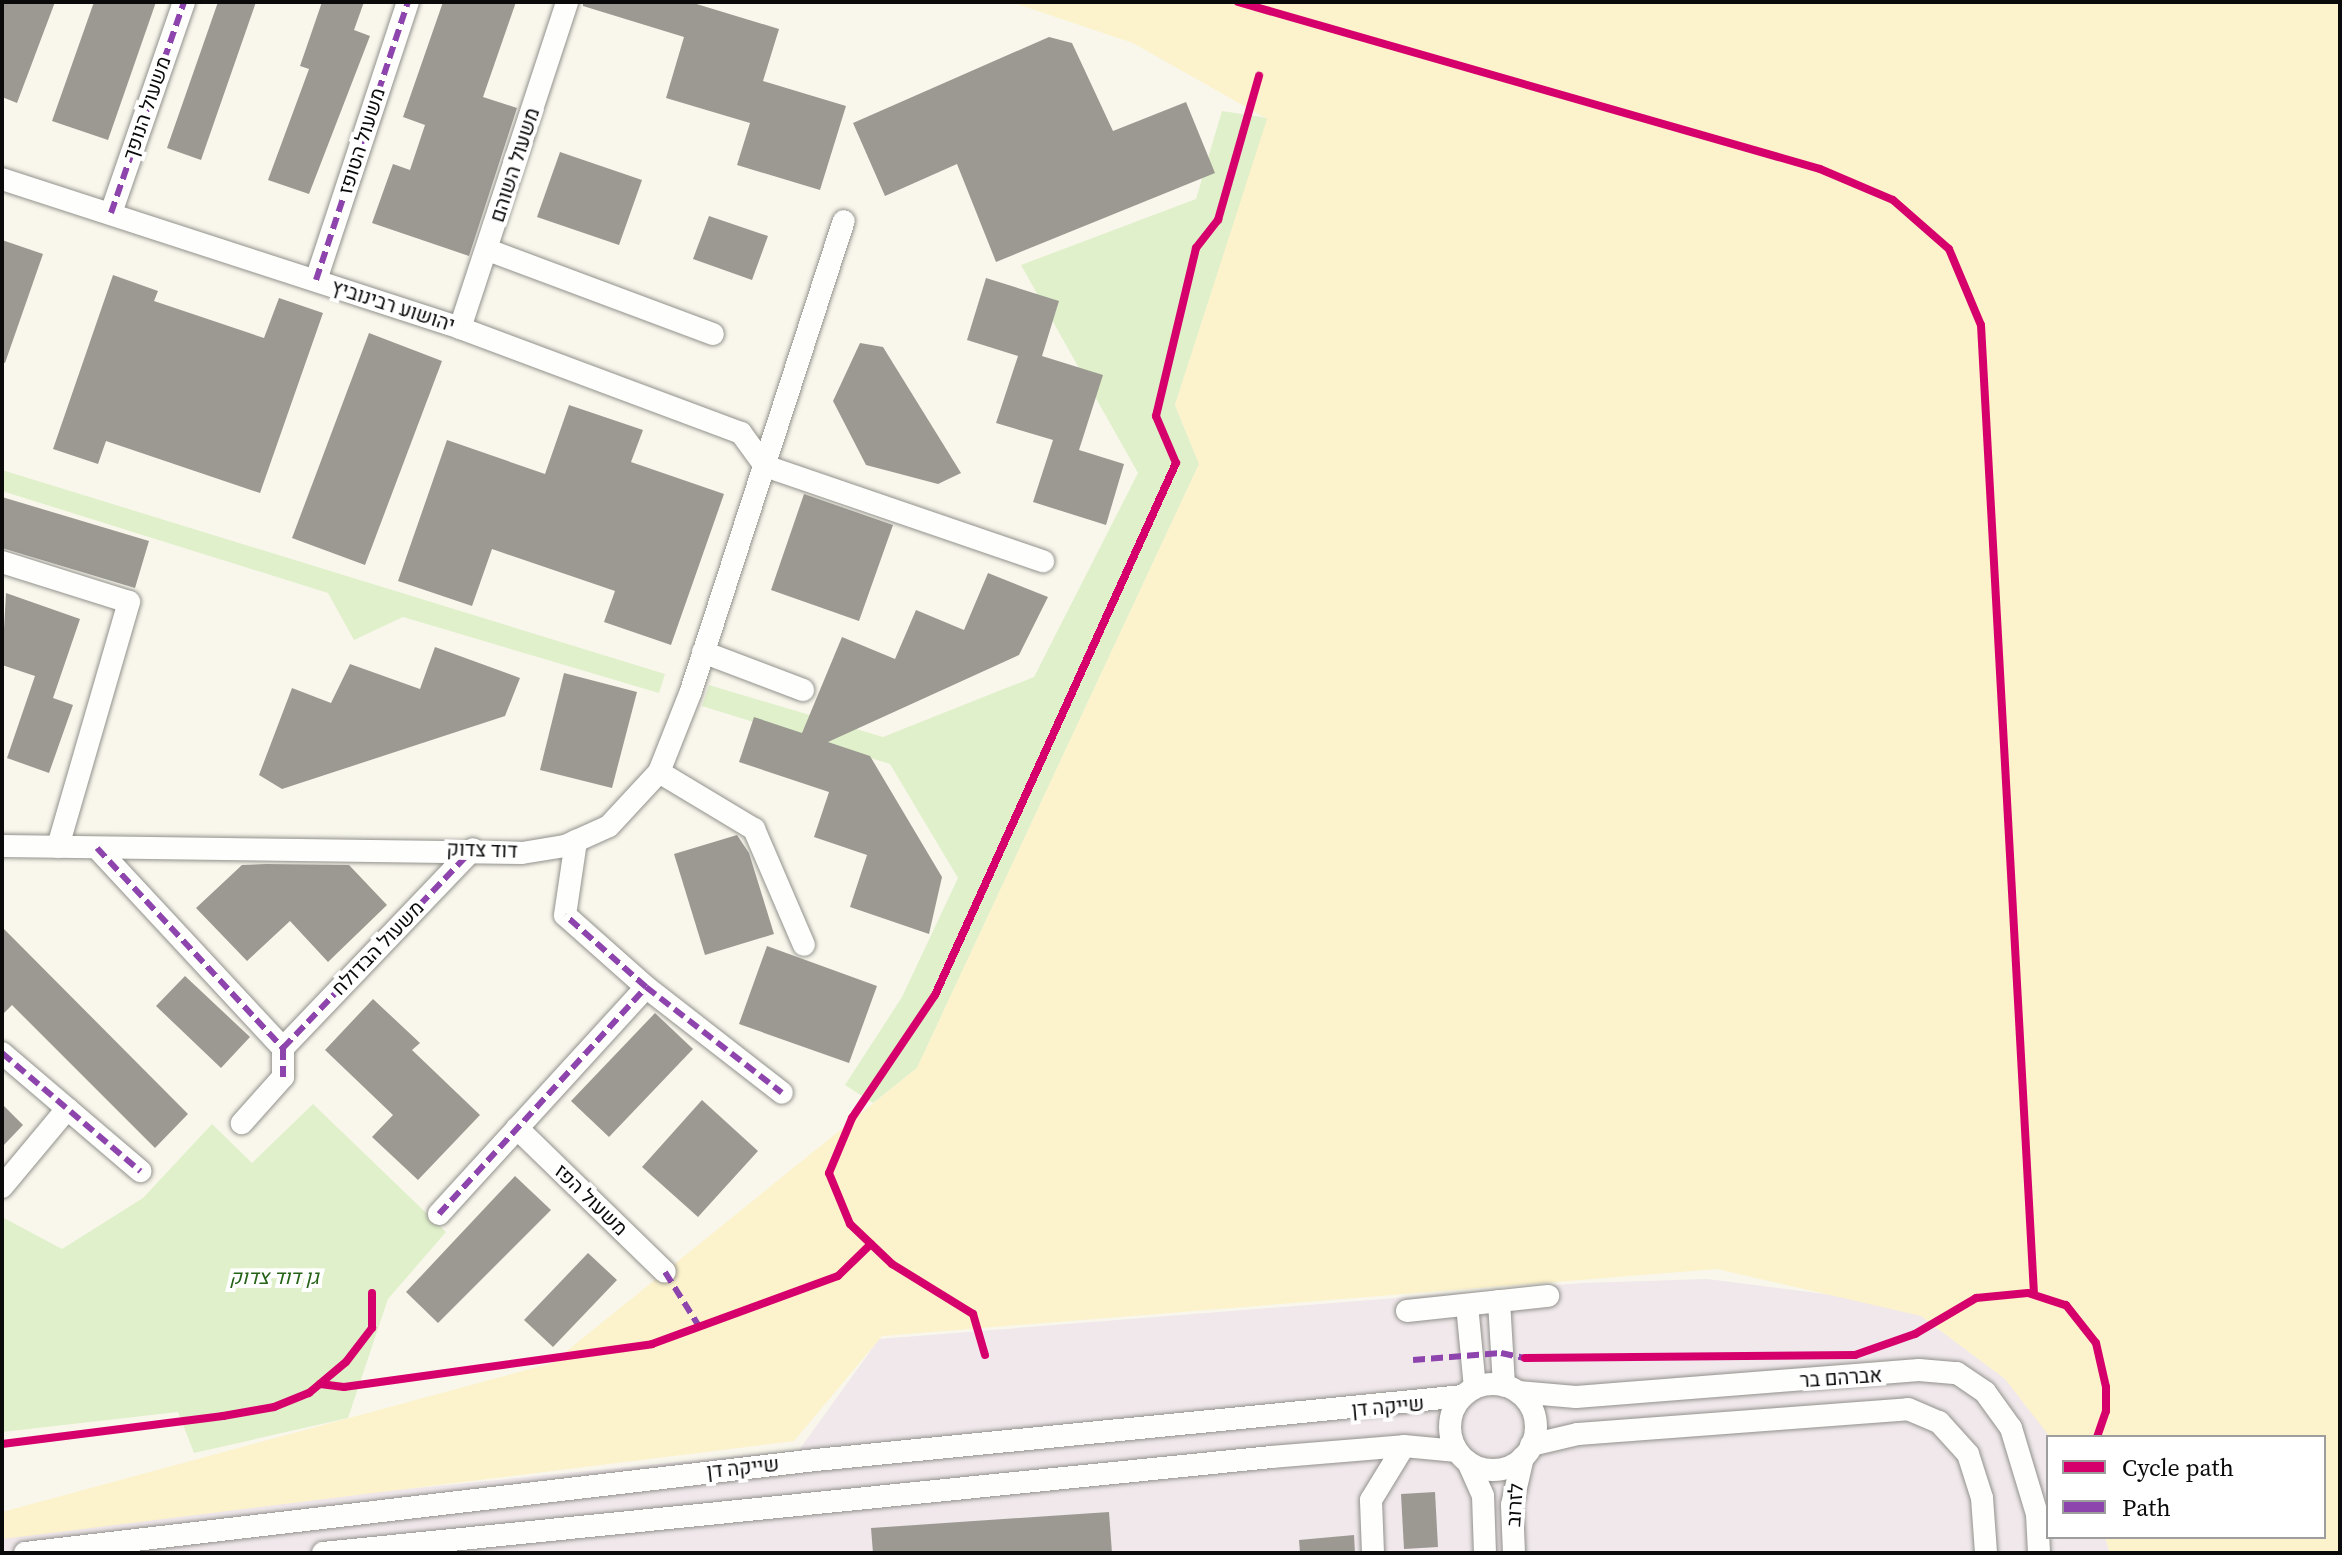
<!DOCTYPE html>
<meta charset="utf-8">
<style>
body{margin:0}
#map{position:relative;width:2342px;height:1555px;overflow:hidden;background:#f9f7ec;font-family:"Source Serif 4",Heebo,serif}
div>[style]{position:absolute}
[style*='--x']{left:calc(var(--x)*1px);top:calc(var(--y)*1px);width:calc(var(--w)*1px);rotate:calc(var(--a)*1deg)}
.industrial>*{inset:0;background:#f0e8eb}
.green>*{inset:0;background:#e0f0ca}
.sand>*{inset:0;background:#fcf2cb}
.building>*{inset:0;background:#9c9993}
.roads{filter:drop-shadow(0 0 2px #92918c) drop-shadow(0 0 2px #92918c)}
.minor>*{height:22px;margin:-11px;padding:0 11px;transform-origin:11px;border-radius:11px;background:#fefefc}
.minor>.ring{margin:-11px;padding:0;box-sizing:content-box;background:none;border:22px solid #fefefc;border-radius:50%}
.quiet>*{height:6px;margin-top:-3px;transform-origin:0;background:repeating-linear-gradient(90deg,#8e44ad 0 12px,transparent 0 18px)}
.cycleway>*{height:8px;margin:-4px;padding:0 4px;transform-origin:4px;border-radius:4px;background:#d6006c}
span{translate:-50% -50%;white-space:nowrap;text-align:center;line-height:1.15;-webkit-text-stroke:8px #fff;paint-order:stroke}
.street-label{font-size:20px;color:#0a0a0a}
.park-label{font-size:20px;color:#266318;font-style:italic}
.frame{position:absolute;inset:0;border:4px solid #0a0a0a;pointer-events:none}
.legend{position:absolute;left:2046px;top:1435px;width:280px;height:104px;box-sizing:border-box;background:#fff;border:2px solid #9d9d9d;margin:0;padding:10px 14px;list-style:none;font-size:24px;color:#0a0a0a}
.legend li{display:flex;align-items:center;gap:16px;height:40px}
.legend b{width:40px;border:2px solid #9d9d9d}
</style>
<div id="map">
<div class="industrial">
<div style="clip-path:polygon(1707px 1279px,1864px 1299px,1921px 1316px,2005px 1379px,2045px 1429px,2050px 1437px,2048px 1537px,2105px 1537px,2110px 1553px,2px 1553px,2px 1529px,799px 1450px,879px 1339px,1583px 1283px)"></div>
</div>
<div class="green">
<div style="clip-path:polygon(1222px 111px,1268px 118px,1175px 405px,1199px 464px,917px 1068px,873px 1103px,845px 1085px,902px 997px,958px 878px,890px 764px,702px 706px,709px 685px,883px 737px,1034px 677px,1138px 473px,1021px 265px,1196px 199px)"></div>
<div style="clip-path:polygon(2px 470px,665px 674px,659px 693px,403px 617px,354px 640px,328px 593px,2px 491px)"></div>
<div style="clip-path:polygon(313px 1104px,446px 1232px,388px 1299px,348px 1418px,194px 1453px,178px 1412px,2px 1432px,2px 1217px,62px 1249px,143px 1198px,212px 1124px,252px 1163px)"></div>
</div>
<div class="sand">
<div style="clip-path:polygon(1011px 2px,2340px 2px,2340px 1553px,2110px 1553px,2105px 1537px,2324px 1537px,2324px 1437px,2050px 1437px,2005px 1379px,1921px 1316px,1717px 1269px,882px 1336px,794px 1441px,2px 1539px,2px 1512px,552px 1363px,917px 1068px,1199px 464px,1175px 405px,1267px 119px,1133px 43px)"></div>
</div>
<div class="building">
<div style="clip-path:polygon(2px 2px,55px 2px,17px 103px,2px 97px)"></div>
<div style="clip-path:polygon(94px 2px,156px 2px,108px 140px,52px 121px)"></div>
<div style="clip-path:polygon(218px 2px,256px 2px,201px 160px,167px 148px)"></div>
<div style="clip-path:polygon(322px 2px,364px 2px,354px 30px,370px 36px,309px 194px,268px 180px,309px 69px,300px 66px)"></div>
<div style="clip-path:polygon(443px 2px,516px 2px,483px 97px,517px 108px,469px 256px,372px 223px,393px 164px,410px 170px,425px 125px,403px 117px)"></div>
<div style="clip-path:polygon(583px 2px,690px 2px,779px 29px,763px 81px,846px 106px,820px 190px,737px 165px,750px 123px,666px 98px,684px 37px,583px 6px)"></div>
<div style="clip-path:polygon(1049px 37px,1072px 43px,1113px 131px,1186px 102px,1215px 173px,996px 262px,957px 164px,885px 196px,853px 123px)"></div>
<div style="clip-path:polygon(560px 152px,642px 180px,619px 245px,537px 217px)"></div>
<div style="clip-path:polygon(709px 216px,768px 236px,752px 280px,693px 259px)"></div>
<div style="clip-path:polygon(2px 240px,43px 254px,5px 363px,2px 362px)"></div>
<div style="clip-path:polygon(113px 275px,158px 291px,154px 301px,264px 338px,279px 298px,323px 313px,260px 493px,106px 441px,98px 464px,53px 449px)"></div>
<div style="clip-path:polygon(986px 278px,1059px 301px,1042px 356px,1103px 375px,1079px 450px,1124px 464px,1106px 525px,1033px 502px,1053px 440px,996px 423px,1018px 356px,967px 340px)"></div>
<div style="clip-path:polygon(369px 333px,442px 361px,365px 565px,292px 538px)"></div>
<div style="clip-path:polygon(860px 343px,883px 347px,961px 473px,938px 484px,866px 465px,833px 401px)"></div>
<div style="clip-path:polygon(569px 405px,643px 430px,631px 462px,724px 494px,671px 645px,604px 622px,615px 591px,492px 549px,472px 606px,398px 581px,447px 440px,545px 474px)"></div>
<div style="clip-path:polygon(804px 494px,893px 525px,859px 621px,771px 590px)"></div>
<div style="clip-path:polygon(2px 497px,149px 541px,135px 588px,2px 548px)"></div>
<div style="clip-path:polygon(988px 573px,1048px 597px,1019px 655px,828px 742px,870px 756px,942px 877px,929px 934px,850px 907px,867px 855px,814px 837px,829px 792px,739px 762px,754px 717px,802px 733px,842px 637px,895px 659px,916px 610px,964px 630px)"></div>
<div style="clip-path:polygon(6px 593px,80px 619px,53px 698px,73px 705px,49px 773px,7px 758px,35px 676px,2px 665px)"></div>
<div style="clip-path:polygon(435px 647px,520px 678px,505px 716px,282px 789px,259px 775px,292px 688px,331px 703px,350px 664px,420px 689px)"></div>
<div style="clip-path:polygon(564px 673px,637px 692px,612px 788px,540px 770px)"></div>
<div style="clip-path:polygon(737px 835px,749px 853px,774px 934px,705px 955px,674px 854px)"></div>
<div style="clip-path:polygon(266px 864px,349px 865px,387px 905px,328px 962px,290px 921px,247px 961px,196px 908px,242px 865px)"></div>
<div style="clip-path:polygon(2px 927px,188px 1114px,155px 1148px,12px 1005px,2px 1015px)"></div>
<div style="clip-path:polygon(767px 946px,877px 986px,849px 1063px,739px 1024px)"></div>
<div style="clip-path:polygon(185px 976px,250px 1037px,221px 1068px,156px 1006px)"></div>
<div style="clip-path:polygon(373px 999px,420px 1043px,412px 1050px,480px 1115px,418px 1180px,372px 1137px,393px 1115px,325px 1050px)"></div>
<div style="clip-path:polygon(655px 1013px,693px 1049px,609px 1137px,571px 1101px)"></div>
<div style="clip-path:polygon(702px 1100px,758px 1151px,698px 1217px,642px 1167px)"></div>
<div style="clip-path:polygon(2px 1104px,23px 1125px,2px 1147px)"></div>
<div style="clip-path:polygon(515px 1176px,551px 1210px,438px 1323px,406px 1292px)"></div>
<div style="clip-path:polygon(588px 1253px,617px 1280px,553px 1347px,524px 1320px)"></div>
<div style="clip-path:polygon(1435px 1492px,1438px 1547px,1404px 1549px,1401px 1494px)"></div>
<div style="clip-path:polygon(1109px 1512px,1112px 1553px,873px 1553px,871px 1528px)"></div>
<div style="clip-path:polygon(1354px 1535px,1355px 1553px,1300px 1553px,1299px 1540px)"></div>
</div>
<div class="roads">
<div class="minor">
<div style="--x:2;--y:179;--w:482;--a:18"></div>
<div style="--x:460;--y:328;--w:300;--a:20.5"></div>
<div style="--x:741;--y:433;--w:41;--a:54"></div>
<div style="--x:111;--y:213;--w:223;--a:-70.9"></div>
<div style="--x:488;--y:250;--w:240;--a:20.5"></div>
<div style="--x:316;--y:280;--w:293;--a:-71.7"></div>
<div style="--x:460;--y:328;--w:343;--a:-71.8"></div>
<div style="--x:765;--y:466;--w:294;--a:18.9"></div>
<div style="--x:2;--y:562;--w:133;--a:17.5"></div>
<div style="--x:129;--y:602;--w:255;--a:106.2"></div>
<div style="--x:703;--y:652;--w:107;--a:20.8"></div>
<div style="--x:659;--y:772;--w:111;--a:31"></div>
<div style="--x:754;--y:829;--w:126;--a:66.7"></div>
<div style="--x:2;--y:846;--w:520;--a:0.77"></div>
<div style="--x:522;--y:853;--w:44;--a:-9.2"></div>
<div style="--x:565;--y:846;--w:48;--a:-24.4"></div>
<div style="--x:609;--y:826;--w:74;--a:-47.2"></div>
<div style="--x:659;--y:772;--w:87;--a:-68.4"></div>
<div style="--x:691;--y:691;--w:494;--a:-72"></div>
<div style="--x:97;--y:848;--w:273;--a:47.1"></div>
<div style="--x:283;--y:1048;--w:29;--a:90"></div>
<div style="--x:283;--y:1077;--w:62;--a:131.7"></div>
<div style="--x:646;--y:987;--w:172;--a:37.9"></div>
<div style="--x:283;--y:1048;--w:275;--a:-46.3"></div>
<div style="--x:2;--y:1053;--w:182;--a:40.5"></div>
<div style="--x:517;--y:1128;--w:206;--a:44.2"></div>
<div style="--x:2;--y:1187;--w:102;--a:-50.2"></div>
<div style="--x:439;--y:1214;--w:307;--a:-47.6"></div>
<div style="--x:646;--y:987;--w:108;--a:-138.4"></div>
<div style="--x:565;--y:915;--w:75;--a:-81.5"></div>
<div style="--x:1499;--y:1301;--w:85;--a:86.6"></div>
<div style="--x:1467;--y:1305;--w:83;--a:84.5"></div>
<div style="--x:1407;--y:1311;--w:142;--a:-6.1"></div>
<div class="ring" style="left:1450px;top:1384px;width:64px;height:64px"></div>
<div style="--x:1518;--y:1392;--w:58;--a:4.9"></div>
<div style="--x:1576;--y:1397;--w:344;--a:-4.5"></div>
<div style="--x:1919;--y:1370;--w:38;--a:5"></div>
<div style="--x:1957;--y:1373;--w:34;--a:34"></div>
<div style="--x:1985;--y:1392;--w:44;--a:54.2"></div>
<div style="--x:2011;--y:1428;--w:90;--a:73.2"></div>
<div style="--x:2037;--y:1514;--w:39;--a:87"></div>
<div style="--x:1531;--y:1445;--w:48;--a:-13.2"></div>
<div style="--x:1578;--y:1434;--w:331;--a:-4.3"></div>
<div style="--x:1908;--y:1409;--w:34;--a:23"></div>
<div style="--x:1939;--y:1422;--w:43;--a:47.8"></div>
<div style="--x:1968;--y:1454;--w:46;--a:72.3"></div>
<div style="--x:1982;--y:1498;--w:55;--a:85.8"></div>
<div style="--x:1468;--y:1462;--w:37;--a:66"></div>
<div style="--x:1483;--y:1496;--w:57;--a:88"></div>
<div style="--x:25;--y:1553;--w:796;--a:-6.71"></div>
<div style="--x:816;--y:1460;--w:650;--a:-5.65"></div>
<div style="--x:323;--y:1553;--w:953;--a:-5.78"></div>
<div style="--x:1271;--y:1457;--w:133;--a:-4.7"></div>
<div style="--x:1404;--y:1446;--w:53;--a:5.4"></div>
<div style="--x:1373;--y:1553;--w:53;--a:-92.2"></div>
<div style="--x:1371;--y:1500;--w:63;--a:-58.6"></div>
<div style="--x:1514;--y:1553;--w:48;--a:-92.4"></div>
<div style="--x:1512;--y:1505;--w:49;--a:-77.1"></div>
</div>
</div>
<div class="quiet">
<div style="--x:111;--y:213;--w:223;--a:-70.9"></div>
<div style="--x:316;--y:280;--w:293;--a:-71.7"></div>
<div style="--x:97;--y:848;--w:273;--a:47.1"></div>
<div style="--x:283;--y:1048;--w:29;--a:90"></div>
<div style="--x:646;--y:987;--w:172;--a:37.9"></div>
<div style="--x:283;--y:1048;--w:275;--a:-46.3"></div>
<div style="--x:2;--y:1053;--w:182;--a:40.5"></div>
<div style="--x:439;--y:1214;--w:307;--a:-47.6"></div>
<div style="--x:646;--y:987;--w:108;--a:-138.4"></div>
<div style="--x:665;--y:1272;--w:70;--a:57.9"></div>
<div style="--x:1413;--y:1360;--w:88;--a:-4.5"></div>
<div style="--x:1501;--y:1353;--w:25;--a:12"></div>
</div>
<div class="cycleway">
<div style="--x:1238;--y:2;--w:605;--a:16.01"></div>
<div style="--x:1820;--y:169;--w:79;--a:23"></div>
<div style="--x:1893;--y:200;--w:74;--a:41.2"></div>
<div style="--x:1949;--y:249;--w:82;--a:67.2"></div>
<div style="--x:1981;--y:325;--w:970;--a:86.87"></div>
<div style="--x:985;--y:1355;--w:43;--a:-106.3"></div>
<div style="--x:973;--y:1314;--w:95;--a:-148.3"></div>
<div style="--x:892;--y:1264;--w:58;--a:-136.4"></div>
<div style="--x:850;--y:1224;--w:55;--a:-112.4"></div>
<div style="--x:829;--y:1173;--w:60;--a:-67.3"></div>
<div style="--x:852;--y:1118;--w:148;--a:-56"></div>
<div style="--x:935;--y:995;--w:584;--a:-65.63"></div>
<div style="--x:1176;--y:463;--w:51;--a:-113.1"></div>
<div style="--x:1156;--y:416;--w:173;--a:-76.6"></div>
<div style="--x:1196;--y:248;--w:36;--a:-52"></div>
<div style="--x:1218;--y:220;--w:150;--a:-74.1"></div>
<div style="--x:1525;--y:1358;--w:330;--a:-0.5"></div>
<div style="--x:1855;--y:1355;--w:64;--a:-19.3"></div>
<div style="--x:1915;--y:1334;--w:71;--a:-30.5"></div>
<div style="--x:1976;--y:1298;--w:52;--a:-5.5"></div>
<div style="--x:2028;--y:1293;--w:40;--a:18"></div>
<div style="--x:2066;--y:1305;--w:48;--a:51.7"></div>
<div style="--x:2096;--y:1343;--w:45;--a:77.2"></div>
<div style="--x:2106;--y:1387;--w:24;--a:90"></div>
<div style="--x:2106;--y:1411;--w:28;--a:109"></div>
<div style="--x:320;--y:1384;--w:24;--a:7"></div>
<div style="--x:344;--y:1387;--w:311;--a:-7.9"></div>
<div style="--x:652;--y:1344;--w:198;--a:-20.1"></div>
<div style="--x:838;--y:1276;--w:46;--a:-44.1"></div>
<div style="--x:2;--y:1444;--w:223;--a:-7.2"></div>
<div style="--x:223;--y:1416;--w:52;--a:-10"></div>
<div style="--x:274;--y:1407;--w:38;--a:-22"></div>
<div style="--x:309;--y:1393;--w:48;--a:-40"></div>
<div style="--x:346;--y:1362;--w:43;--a:-52.6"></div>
<div style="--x:372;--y:1328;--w:35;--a:-90"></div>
</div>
<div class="street-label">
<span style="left:147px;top:108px;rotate:-71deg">משעול הנופך</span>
<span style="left:362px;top:141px;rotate:-72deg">משעול הטופז</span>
<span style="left:515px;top:165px;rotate:-72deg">משעול השוהם</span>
<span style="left:393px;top:306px;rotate:18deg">יהושוע רבינוביץ</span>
<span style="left:482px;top:850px;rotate:2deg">דוד צדוק</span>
<span style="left:378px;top:948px;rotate:-46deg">משעול הבדולח</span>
<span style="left:591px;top:1200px;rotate:44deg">משעול הפז</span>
<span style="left:1841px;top:1378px;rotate:-4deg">אברהם בר</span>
<span style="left:1388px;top:1407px;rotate:-5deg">שייקה דן</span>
<span style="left:743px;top:1468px;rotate:-6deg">שייקה דן</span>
<span style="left:1515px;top:1505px;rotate:-86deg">לזרוב</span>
</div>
<div class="park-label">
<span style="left:274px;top:1277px">גן דוד צדוק</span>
</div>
<div class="frame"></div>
<ul class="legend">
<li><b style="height:10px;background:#d6006c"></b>Cycle path</li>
<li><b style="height:10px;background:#8e44ad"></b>Path</li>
</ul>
</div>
